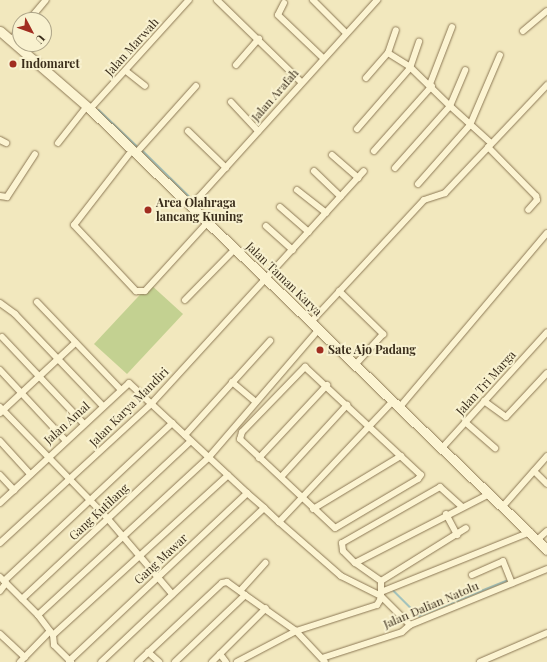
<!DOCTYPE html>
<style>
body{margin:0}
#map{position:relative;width:547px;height:662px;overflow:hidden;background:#f2e8be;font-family:"Playfair Display",serif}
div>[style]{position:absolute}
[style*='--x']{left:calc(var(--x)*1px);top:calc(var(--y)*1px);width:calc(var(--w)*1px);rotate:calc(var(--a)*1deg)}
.green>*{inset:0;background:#c3d191}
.stream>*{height:1.5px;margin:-0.75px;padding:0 0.75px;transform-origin:0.75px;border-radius:0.75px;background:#a2c3bd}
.roads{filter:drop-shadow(0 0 1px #8c7855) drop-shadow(0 0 1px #8c7855)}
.street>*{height:6px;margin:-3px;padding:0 3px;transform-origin:3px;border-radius:3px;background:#fcf4d2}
.secondary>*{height:9px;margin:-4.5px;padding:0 4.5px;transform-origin:4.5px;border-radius:4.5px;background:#fcf4d2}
.dots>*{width:11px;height:11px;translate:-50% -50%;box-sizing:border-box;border:2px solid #f8f1cf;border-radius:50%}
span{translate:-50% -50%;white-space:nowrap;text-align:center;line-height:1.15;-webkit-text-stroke:4px #f8f1cf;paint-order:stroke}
.street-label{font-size:12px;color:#3a2d1b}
.poi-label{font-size:12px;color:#3a2d1b;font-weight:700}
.left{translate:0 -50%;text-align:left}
.north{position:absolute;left:12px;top:12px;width:40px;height:40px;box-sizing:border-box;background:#f8f1cf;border:1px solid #aca387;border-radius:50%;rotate:131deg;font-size:11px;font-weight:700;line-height:16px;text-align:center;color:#3a2d1b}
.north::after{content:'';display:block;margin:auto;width:14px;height:18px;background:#a12d20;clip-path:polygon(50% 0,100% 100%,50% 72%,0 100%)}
</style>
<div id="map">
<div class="green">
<div style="clip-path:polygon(150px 284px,183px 314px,127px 374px,94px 344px)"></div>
</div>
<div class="stream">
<div style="--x:99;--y:110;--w:54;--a:43.5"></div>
<div style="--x:141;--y:149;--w:73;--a:44.4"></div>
<div style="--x:393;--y:590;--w:37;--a:45"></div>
<div style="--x:419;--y:616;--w:94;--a:-21.9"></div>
</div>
<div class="roads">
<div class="street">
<div style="--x:217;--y:0;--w:117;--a:44.3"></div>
<div style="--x:313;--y:0;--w:45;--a:45"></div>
<div style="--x:284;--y:3;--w:13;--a:117"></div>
<div style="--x:278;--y:15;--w:61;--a:43.7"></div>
<div style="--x:29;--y:20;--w:26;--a:-50"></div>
<div style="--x:523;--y:31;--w:31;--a:-40"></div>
<div style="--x:11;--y:40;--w:13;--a:-48"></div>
<div style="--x:388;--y:53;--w:25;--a:32"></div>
<div style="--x:409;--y:66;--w:57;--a:44.3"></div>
<div style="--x:450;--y:106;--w:39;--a:-67"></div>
<div style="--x:236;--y:65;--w:35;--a:-49"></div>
<div style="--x:126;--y:71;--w:24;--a:38"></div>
<div style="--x:366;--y:78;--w:33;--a:-49"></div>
<div style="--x:388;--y:53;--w:24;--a:-71"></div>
<div style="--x:430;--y:84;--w:61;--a:-68.9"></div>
<div style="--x:231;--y:102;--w:40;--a:47"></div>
<div style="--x:90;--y:109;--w:147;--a:-47.8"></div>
<div style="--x:357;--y:129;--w:81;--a:-49"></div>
<div style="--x:410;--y:68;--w:28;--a:-71"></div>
<div style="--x:188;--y:131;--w:53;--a:44.2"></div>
<div style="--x:0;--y:140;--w:7;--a:27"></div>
<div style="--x:58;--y:143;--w:47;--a:-51.9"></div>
<div style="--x:488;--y:147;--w:69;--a:45.6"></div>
<div style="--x:536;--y:196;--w:4;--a:76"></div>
<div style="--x:537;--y:200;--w:13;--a:132"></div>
<div style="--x:133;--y:149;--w:96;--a:127.8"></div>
<div style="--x:74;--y:225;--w:91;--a:46.8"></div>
<div style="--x:136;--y:291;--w:9;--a:0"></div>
<div style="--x:145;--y:291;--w:93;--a:-47.6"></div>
<div style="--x:374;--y:151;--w:87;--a:-48.3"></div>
<div style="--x:136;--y:153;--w:90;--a:-48.2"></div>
<div style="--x:332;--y:155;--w:35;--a:41"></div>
<div style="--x:395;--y:168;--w:83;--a:-48.4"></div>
<div style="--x:450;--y:106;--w:55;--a:42.1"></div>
<div style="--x:314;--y:171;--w:37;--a:44"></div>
<div style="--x:418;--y:184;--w:79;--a:-48.6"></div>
<div style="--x:470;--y:125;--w:76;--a:-66.8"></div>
<div style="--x:297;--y:190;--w:37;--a:38"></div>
<div style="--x:0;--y:196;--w:7;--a:8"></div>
<div style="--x:7;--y:197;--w:51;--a:-56.9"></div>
<div style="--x:191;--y:206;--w:278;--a:-47.9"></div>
<div style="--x:280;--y:207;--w:38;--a:41"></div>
<div style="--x:266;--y:226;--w:36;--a:42"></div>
<div style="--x:339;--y:291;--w:62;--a:44.3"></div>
<div style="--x:383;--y:334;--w:42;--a:132.1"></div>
<div style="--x:185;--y:300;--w:71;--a:-45.6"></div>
<div style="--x:37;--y:302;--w:120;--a:46.3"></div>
<div style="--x:0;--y:303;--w:19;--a:36"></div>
<div style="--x:15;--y:314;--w:127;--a:46.3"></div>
<div style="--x:311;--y:322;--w:166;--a:-47.2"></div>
<div style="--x:424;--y:200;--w:22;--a:-18"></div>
<div style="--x:445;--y:193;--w:149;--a:-46.6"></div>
<div style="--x:2;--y:337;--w:118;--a:46.7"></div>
<div style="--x:305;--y:367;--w:158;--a:43"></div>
<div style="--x:421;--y:475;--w:5;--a:127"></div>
<div style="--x:418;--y:479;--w:96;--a:149.4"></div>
<div style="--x:335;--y:528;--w:130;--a:-136.9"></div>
<div style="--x:240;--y:439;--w:7;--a:-74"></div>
<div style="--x:242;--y:432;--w:91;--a:-45.9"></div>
<div style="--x:0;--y:370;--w:96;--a:47.1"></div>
<div style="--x:232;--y:382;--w:31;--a:40"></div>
<div style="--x:484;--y:401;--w:27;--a:36"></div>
<div style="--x:506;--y:417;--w:60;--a:-47"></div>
<div style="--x:0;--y:407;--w:156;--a:46"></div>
<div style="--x:108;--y:519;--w:99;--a:49.5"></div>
<div style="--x:399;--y:408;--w:229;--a:-49.8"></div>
<div style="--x:0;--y:413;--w:103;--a:-43"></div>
<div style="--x:465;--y:422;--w:40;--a:41"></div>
<div style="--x:185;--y:435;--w:127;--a:-47.9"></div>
<div style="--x:0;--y:441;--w:45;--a:47.7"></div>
<div style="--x:442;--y:448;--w:156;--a:-47.8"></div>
<div style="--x:259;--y:458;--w:100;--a:-47"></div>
<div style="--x:534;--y:471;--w:18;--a:45"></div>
<div style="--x:0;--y:475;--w:21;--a:47"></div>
<div style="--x:281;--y:477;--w:98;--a:-47.5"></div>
<div style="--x:0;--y:503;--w:176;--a:-42.9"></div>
<div style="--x:129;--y:383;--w:161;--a:43"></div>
<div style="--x:504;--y:505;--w:65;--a:-48.7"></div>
<div style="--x:264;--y:508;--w:21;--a:43"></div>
<div style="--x:279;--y:522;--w:165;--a:-46.7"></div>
<div style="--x:313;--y:509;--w:103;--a:-31.1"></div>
<div style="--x:446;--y:514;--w:24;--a:62"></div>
<div style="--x:537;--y:540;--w:13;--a:-42"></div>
<div style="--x:0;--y:543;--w:207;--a:-42.6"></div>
<div style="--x:152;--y:403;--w:314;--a:-47.6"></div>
<div style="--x:355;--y:563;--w:151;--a:-27.2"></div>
<div style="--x:472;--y:575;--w:34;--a:-24"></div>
<div style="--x:503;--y:561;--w:24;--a:68"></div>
<div style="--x:0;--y:577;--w:54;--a:45"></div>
<div style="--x:38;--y:615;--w:25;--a:53"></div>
<div style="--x:53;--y:635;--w:10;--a:84"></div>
<div style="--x:54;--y:645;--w:24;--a:45"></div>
<div style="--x:4;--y:581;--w:231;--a:-43.2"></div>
<div style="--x:381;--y:581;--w:100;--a:-31.9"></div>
<div style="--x:0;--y:591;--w:10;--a:-53"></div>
<div style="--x:240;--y:591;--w:38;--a:-48"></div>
<div style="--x:381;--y:592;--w:161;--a:-21.9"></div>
<div style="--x:22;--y:599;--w:231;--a:-43.1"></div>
<div style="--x:38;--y:615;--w:233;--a:-42.7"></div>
<div style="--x:209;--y:457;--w:169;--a:-49.3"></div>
<div style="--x:410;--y:625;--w:41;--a:-135"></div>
<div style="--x:381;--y:596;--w:15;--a:-90"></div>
<div style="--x:381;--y:581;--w:32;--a:-145"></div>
<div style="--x:355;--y:563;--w:17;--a:-135"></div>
<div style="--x:343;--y:551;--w:8;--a:-97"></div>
<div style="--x:342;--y:543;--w:113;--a:-29.7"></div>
<div style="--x:440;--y:487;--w:28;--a:42"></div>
<div style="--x:0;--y:634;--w:34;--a:43"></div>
<div style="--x:53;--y:635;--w:237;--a:-42.4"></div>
<div style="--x:148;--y:652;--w:15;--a:42"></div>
<div style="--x:220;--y:654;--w:10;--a:53"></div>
<div style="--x:322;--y:658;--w:84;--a:-18"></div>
<div style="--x:402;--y:632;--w:11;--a:-41"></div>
<div style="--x:410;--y:625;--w:148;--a:-22.2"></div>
<div style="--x:69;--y:661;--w:245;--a:-43.3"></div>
<div style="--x:247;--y:493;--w:23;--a:41"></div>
<div style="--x:264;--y:508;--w:224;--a:136.6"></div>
<div style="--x:20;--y:662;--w:43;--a:-45.9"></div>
<div style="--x:138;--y:662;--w:115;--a:-43.2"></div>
<div style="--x:222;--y:583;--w:5;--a:-11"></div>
<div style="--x:227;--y:582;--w:22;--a:36"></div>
<div style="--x:175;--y:662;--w:97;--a:-43.7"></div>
<div style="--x:245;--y:595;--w:62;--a:35.2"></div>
<div style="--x:296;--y:631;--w:42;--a:46.9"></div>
<div style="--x:212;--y:662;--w:76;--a:-45"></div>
<div style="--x:237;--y:662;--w:67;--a:-27.7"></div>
<div style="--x:296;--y:631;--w:85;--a:-17.8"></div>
<div style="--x:377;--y:605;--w:6;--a:-59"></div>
<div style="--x:380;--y:600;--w:4;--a:-76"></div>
<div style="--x:381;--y:596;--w:45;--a:-153.4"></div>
<div style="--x:341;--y:576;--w:82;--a:-138.9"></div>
<div style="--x:480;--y:662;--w:73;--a:-23.4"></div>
</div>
<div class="secondary">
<div style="--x:0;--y:31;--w:119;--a:40.9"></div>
<div style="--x:90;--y:109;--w:635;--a:43.98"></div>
</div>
</div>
<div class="dots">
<div style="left:13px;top:64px;background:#a12d20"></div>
<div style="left:148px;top:210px;background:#a12d20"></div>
<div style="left:320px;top:350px;background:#a12d20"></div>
</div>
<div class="street-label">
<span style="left:132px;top:47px;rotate:-48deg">Jalan Marwah</span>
<span style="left:275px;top:95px;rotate:-49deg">Jalan Arafah</span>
<span style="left:284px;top:279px;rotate:44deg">Jalan Taman Karya</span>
<span style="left:486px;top:383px;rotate:-48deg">Jalan Tri Marga</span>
<span style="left:129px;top:407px;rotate:-45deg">Jalan Karya Mandiri</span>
<span style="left:67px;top:423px;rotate:-42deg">Jalan Amal</span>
<span style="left:99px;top:512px;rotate:-43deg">Gang Kutilang</span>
<span style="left:161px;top:559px;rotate:-43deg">Gang Mawar</span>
<span style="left:431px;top:605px;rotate:-23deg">Jalan Dalian Natolu</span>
</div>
<div class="poi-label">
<span class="left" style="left:21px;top:64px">Indomaret</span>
<span class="left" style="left:156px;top:210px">Area Olahraga<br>lancang Kuning</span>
<span class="left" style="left:328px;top:350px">Sate Ajo Padang</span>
</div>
<div class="north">U</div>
</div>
